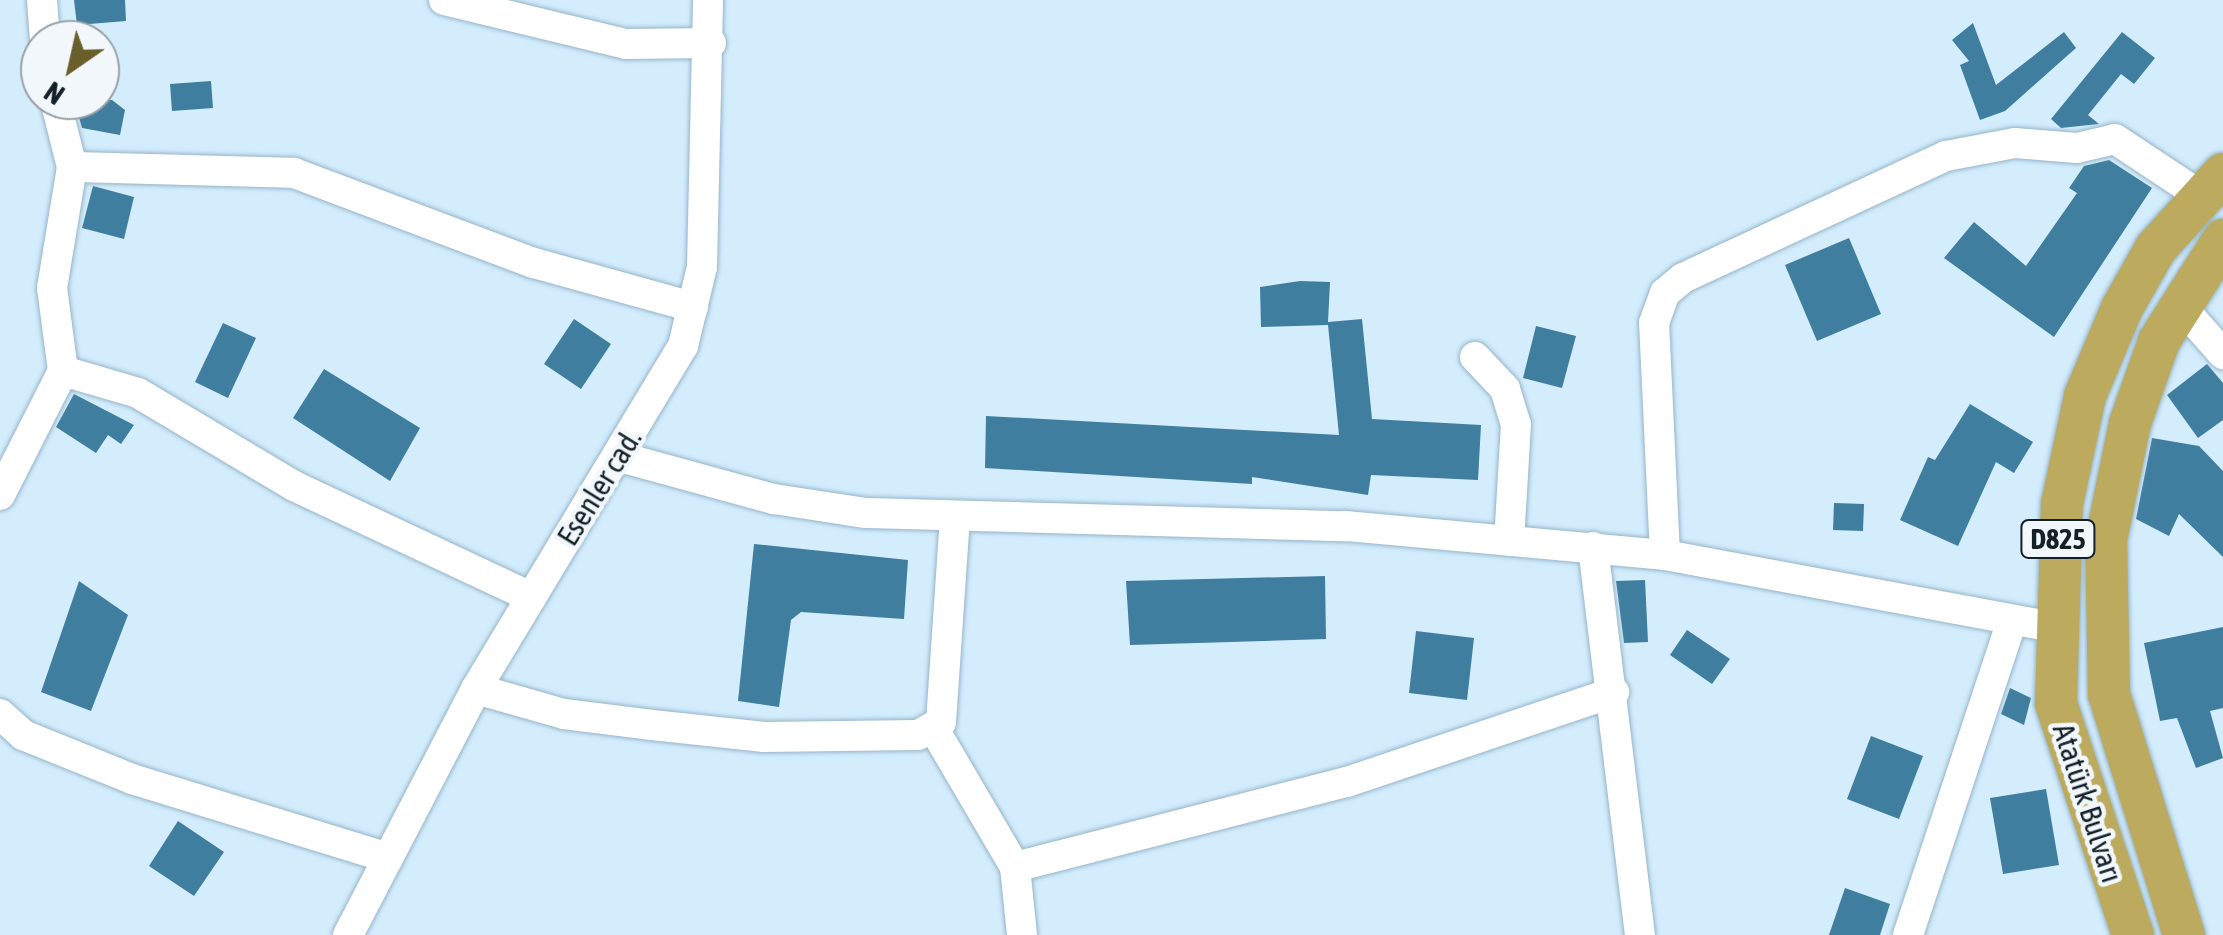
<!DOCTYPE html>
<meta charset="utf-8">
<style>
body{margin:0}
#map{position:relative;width:2223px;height:935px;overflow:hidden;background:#d3edfd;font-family:"Asap Condensed",sans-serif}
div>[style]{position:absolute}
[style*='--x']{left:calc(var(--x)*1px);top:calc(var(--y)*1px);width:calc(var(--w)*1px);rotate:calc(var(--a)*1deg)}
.building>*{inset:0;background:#3f7e9f}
.roads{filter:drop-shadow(0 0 2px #96b5c8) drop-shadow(0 0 2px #96b5c8)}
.minor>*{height:30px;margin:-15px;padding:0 15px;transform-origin:15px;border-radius:15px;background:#fff}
.highway>*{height:42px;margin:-21px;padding:0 21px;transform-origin:21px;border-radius:21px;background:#bcab5f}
span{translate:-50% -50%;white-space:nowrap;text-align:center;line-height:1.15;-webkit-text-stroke:9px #f1f7fb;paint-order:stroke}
.shield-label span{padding:2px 8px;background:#f1f7fb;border:2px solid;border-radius:8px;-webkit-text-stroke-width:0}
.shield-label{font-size:28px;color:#142027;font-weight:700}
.street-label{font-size:30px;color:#142027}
.north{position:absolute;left:20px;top:20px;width:100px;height:100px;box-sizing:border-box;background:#f1f7fb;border:2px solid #99a1a6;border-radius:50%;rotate:214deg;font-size:28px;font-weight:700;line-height:40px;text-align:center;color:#142027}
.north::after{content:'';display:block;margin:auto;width:35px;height:45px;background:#6a5e2b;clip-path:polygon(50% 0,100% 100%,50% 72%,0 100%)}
</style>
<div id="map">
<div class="building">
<div style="clip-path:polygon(74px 0,125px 0,126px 21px,77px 25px)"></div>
<div style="clip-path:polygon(1973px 23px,1996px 85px,2064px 32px,2076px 48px,2005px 111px,1980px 120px,1960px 65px,1969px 61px,1952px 40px)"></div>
<div style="clip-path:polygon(2122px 32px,2155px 58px,2134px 84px,2121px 74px,2088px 115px,2099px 124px,2061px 128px,2051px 119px)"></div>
<div style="clip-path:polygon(211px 81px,213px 108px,172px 111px,170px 84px)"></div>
<div style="clip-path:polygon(74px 100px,112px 100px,125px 110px,120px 135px,82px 128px)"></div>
<div style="clip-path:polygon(2109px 160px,2152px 188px,2054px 337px,1944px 258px,1974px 222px,2026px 266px,2077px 193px,2069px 188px,2084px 166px)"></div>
<div style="clip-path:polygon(93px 186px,134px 197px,124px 239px,82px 228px)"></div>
<div style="clip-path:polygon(1849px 238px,1881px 314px,1817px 341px,1785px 265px)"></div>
<div style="clip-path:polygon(1300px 281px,1330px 282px,1328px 322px,1362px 319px,1372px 419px,1481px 425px,1478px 480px,1371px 475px,1368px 495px,1252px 477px,1252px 484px,985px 468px,986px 416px,1339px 435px,1328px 325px,1261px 327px,1260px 287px)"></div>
<div style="clip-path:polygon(574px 319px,611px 344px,581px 389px,544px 364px)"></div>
<div style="clip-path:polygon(223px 323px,256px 338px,228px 398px,195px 382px)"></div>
<div style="clip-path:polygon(1536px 326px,1576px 336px,1562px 388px,1523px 378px)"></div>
<div style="clip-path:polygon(2207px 364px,2223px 383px,2223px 420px,2198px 438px,2167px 395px)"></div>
<div style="clip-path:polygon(324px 369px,420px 428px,390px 481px,293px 418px)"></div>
<div style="clip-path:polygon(74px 394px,134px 425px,121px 444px,108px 435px,96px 453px,56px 427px)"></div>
<div style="clip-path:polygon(1970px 404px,2033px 442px,2014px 473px,1996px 462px,1958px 546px,1900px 520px,1928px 457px,1935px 460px)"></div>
<div style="clip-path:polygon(2152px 438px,2199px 446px,2223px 471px,2223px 557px,2179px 514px,2169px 536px,2136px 519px)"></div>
<div style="clip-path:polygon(1834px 503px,1864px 504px,1863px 531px,1833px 530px)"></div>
<div style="clip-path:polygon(754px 544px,908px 560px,904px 619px,801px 612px,791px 620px,779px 707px,738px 701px)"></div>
<div style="clip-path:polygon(1325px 576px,1326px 639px,1130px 645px,1126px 581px)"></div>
<div style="clip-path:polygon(1645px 580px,1648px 642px,1624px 643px,1616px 581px)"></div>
<div style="clip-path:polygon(79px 581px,128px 615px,91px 711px,41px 692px)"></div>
<div style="clip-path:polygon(2223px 627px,2223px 708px,2210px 711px,2223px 758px,2196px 768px,2177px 718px,2160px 721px,2144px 643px)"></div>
<div style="clip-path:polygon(1687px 630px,1730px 659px,1712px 684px,1670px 655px)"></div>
<div style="clip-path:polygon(1416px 631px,1474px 638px,1467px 700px,1409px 693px)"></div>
<div style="clip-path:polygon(2010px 688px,2031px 698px,2024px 725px,2001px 714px)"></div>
<div style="clip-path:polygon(1871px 736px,1923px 756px,1899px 819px,1847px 799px)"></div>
<div style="clip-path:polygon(2046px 789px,2059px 865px,2003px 874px,1990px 798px)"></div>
<div style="clip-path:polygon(178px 821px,224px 852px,194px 896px,149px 866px)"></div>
<div style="clip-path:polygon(1845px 888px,1890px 904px,1880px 935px,1829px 935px)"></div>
</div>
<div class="roads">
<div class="minor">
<div style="--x:42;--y:0;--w:40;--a:85.7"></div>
<div style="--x:444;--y:0;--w:187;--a:13.6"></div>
<div style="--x:626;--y:44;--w:85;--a:-0.7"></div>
<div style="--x:72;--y:167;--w:222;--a:1.5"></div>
<div style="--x:294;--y:173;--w:256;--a:20.6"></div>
<div style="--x:534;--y:263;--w:165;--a:15.5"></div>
<div style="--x:2179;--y:304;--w:67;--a:48.7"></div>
<div style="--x:1475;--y:357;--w:44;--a:46.8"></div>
<div style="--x:1505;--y:389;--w:37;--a:73"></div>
<div style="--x:1516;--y:424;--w:117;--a:93.4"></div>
<div style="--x:63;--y:371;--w:78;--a:16.3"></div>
<div style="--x:138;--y:393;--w:182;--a:30.8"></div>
<div style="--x:294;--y:486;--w:262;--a:25.1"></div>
<div style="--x:620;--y:457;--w:160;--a:15.3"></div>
<div style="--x:774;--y:499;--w:93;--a:8.7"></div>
<div style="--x:866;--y:513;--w:480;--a:1.6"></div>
<div style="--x:1346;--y:526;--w:320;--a:5.2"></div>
<div style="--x:1665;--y:555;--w:395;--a:10.5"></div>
<div style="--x:0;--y:495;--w:139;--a:-63.1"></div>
<div style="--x:63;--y:371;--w:84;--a:-97.5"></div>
<div style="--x:52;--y:288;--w:123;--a:-80.6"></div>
<div style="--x:72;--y:167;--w:69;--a:-104.2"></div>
<div style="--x:1593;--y:547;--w:391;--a:83.1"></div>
<div style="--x:1665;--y:555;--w:232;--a:-92.7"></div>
<div style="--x:1654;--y:323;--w:32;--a:-70"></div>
<div style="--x:1665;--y:293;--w:23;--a:-40"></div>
<div style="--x:1683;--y:278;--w:290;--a:-24.9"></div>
<div style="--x:1946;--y:156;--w:70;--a:-10.7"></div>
<div style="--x:2015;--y:143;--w:62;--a:4.6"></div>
<div style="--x:2077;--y:148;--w:39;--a:-13"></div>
<div style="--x:2115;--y:139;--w:103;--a:33.5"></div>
<div style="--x:476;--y:689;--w:91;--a:15.9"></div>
<div style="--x:564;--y:714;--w:89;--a:7.1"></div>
<div style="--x:652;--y:725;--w:113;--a:6.1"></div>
<div style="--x:764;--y:737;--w:154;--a:-0.7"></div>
<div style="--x:918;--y:735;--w:26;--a:-29"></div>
<div style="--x:941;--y:722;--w:204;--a:-86.1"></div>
<div style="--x:0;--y:714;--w:31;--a:42"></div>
<div style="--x:23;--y:735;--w:118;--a:22"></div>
<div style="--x:132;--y:779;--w:268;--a:17.1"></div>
<div style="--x:934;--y:729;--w:160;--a:59.6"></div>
<div style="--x:1015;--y:867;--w:68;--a:84.1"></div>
<div style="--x:1015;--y:867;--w:343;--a:-14.4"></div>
<div style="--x:1347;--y:782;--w:282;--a:-18.6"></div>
<div style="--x:348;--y:935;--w:277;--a:-62.5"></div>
<div style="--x:476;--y:689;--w:401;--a:-58.9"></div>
<div style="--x:683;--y:346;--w:81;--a:-76.5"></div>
<div style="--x:702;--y:267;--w:267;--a:-88.7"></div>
<div style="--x:1908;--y:935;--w:328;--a:-71.7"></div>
</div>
<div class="highway">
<div style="--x:2133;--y:935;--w:244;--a:-108.4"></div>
<div style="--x:2056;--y:703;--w:199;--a:-88.3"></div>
<div style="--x:2062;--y:504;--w:110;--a:-78"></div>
<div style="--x:2085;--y:396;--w:95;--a:-67.2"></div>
<div style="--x:2122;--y:308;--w:69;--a:-60.5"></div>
<div style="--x:2156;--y:248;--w:100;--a:-47.8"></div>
<div style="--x:2184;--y:935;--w:252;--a:-107.3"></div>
<div style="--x:2109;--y:694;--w:154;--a:-91.1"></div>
<div style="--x:2106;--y:540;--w:119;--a:-78.4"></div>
<div style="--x:2130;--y:423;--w:87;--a:-70.5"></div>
<div style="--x:2159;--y:341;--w:120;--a:-57.6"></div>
</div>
</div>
<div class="shield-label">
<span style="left:2058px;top:539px">D825</span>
</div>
<div class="street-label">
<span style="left:599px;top:487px;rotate:-58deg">Esenler cad.</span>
<span style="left:2088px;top:803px;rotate:72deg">Atatürk Bulvarı</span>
</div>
<div class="north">N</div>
</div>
